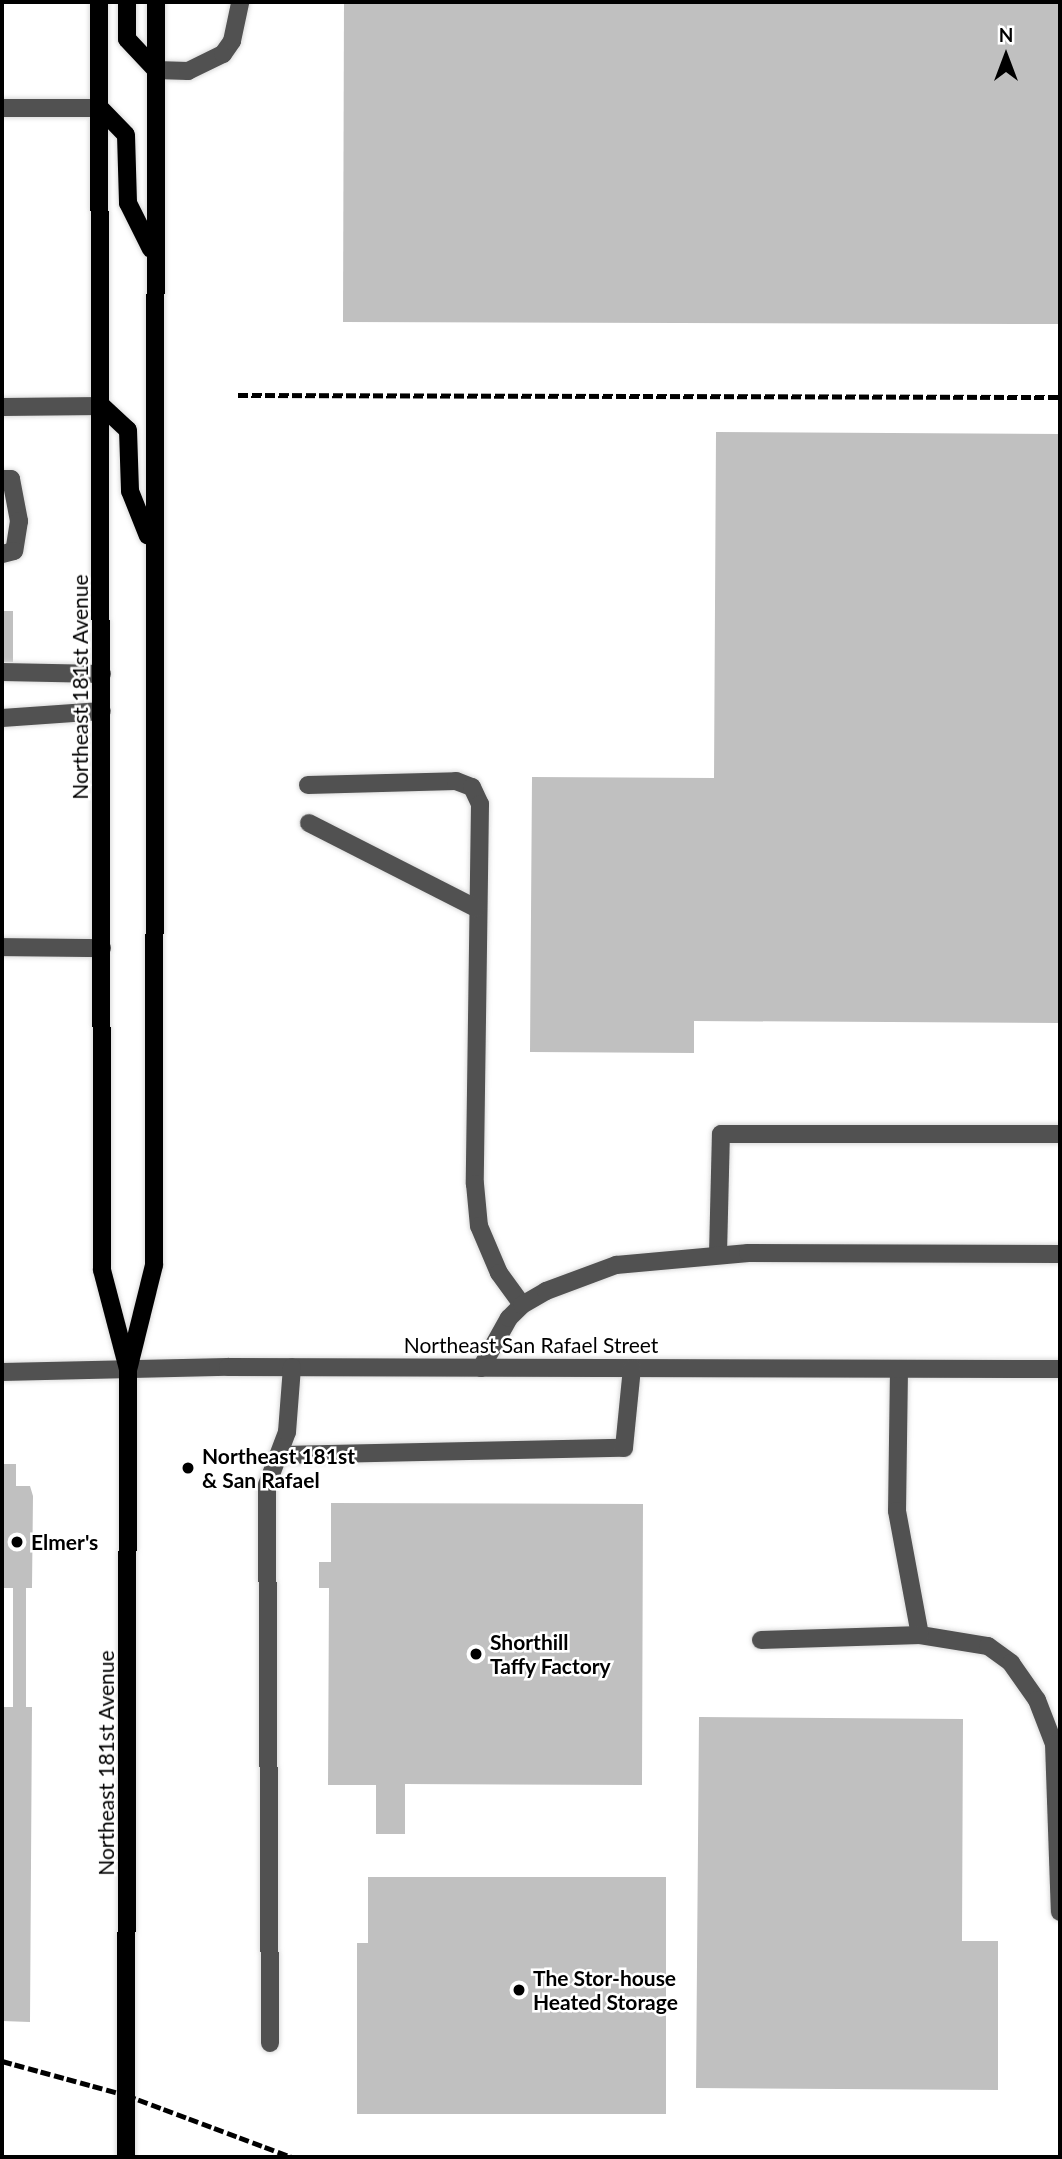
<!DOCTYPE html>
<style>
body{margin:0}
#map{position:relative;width:1062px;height:2159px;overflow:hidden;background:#fff;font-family:Lato,sans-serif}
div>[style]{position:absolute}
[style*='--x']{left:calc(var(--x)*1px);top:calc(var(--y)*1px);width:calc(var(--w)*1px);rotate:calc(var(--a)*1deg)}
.building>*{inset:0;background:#c0c0c0}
.roads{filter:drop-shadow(0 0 2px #dbdbdb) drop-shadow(0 0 2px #dbdbdb)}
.minor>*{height:18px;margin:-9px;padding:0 9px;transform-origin:9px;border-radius:9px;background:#515151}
.major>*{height:18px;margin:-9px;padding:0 9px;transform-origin:9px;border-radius:9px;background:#000}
.rail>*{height:5px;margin-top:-2.5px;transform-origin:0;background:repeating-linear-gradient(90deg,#000 0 10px,transparent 0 13.5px)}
.dots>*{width:19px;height:19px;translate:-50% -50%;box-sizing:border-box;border:4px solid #fff;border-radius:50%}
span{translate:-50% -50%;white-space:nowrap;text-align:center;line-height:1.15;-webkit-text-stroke:5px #fff;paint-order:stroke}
.street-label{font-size:21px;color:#000}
.poi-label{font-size:21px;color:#000;font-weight:700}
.left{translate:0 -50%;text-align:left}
.frame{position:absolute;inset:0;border:4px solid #000;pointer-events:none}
.north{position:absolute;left:971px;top:21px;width:70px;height:70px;-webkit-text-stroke:5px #fff;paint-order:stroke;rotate:0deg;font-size:19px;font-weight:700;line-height:28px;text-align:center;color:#000}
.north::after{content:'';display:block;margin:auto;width:24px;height:32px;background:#000;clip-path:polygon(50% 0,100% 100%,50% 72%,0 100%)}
</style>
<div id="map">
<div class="building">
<div style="clip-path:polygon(344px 2px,1060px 2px,1060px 324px,343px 322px)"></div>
<div style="clip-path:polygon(716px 432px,1060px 434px,1060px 1023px,694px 1021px,694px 1053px,530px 1052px,532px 777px,714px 778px)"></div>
<div style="clip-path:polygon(2px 611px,13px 611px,13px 662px,2px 662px)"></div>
<div style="clip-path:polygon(2px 1464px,16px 1464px,16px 1486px,30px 1486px,33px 1496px,32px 1588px,26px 1588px,26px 1707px,32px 1707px,30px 2022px,2px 2021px,2px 1707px,13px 1707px,13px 1588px,2px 1588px)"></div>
<div style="clip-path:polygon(331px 1503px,643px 1504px,642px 1785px,405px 1784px,405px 1834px,376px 1834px,376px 1785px,328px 1785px,329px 1588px,319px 1588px,319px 1562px,331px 1562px)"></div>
<div style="clip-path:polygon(699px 1717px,963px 1719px,962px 1941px,998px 1941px,998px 2090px,696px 2088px)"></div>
<div style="clip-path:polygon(368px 1877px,666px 1877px,666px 2114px,357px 2114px,357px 1943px,368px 1943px)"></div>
</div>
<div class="roads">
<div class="minor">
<div style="--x:156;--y:70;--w:32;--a:2"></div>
<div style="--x:188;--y:71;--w:39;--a:-26"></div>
<div style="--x:223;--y:54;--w:16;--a:-55"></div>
<div style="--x:232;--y:41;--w:40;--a:-78"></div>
<div style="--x:2;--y:108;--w:98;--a:0"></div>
<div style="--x:2;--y:407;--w:100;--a:-0.6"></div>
<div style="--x:2;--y:479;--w:9;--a:0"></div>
<div style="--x:11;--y:479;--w:43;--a:79.2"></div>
<div style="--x:19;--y:521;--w:30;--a:99"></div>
<div style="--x:14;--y:551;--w:12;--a:166"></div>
<div style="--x:2;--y:672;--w:100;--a:1.1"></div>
<div style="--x:2;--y:718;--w:100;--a:-4"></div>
<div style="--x:308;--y:785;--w:148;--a:-1.5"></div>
<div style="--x:456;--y:781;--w:17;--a:21"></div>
<div style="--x:472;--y:787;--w:19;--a:65"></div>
<div style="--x:480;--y:804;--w:380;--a:90.8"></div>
<div style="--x:475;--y:1184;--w:42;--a:84.6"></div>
<div style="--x:479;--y:1226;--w:51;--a:66.9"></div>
<div style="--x:499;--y:1273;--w:39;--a:54"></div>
<div style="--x:309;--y:823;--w:187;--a:27"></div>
<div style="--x:2;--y:947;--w:100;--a:0.6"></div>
<div style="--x:718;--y:1254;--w:120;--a:-88.6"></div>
<div style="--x:721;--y:1134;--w:339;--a:0"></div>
<div style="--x:481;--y:1368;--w:57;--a:-60.8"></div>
<div style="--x:509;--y:1318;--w:18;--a:-45"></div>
<div style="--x:522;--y:1305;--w:28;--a:-30"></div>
<div style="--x:546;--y:1291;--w:75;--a:-20.4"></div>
<div style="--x:616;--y:1265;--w:133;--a:-5.2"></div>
<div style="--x:748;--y:1253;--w:312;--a:0.2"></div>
<div style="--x:899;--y:1369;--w:142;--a:90.8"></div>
<div style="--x:897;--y:1511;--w:126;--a:79.5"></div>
<div style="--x:920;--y:1635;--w:69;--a:9.2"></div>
<div style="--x:988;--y:1646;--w:29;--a:36"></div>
<div style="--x:1011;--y:1663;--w:45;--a:54.9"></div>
<div style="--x:1037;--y:1700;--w:47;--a:68.9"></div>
<div style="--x:1054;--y:1744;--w:168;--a:88"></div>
<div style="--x:2;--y:1372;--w:226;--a:-1.3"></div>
<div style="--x:228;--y:1367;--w:832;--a:0.14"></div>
<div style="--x:279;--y:1455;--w:345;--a:-1.2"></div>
<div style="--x:624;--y:1448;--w:80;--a:-84.3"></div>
<div style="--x:761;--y:1640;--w:159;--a:-1.8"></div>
<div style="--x:270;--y:2043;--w:558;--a:-90.31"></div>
<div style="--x:267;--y:1485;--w:57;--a:-69.3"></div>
<div style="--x:287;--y:1432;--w:65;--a:-85.6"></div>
</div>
<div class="major">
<div style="--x:99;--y:2;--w:1268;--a:89.86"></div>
<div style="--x:102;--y:1270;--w:102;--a:75.3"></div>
<div style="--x:128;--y:1369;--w:788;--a:90.15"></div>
<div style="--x:127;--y:2;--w:37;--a:90"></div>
<div style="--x:127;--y:39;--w:42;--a:46.9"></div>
<div style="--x:100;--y:108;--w:37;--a:46"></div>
<div style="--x:126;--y:135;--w:68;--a:88.3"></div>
<div style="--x:128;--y:203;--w:51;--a:63.4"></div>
<div style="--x:102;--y:406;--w:35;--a:43"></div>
<div style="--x:128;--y:430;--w:61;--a:88.1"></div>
<div style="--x:130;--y:491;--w:48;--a:68.2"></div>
<div style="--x:129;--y:1366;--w:104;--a:-76.1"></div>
<div style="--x:154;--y:1265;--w:1263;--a:-89.91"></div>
</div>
</div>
<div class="rail">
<div style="--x:238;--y:395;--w:822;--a:0.14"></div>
<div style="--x:2;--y:2061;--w:129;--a:15.3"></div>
<div style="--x:126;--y:2095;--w:177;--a:20.5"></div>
</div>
<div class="dots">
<div style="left:188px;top:1468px;background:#000"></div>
<div style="left:17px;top:1542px;background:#000"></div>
<div style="left:476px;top:1654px;background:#000"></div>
<div style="left:519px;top:1990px;background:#000"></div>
</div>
<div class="street-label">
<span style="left:80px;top:687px;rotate:-90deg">Northeast 181st Avenue</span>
<span style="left:531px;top:1345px">Northeast San Rafael Street</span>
<span style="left:106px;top:1763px;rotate:-90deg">Northeast 181st Avenue</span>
</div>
<div class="poi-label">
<span class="left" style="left:202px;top:1468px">Northeast 181st<br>&amp; San Rafael</span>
<span class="left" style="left:31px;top:1542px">Elmer's</span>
<span class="left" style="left:490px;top:1654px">Shorthill<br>Taffy Factory</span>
<span class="left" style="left:533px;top:1990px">The Stor-house<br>Heated Storage</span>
</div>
<div class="frame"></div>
<div class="north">N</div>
</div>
